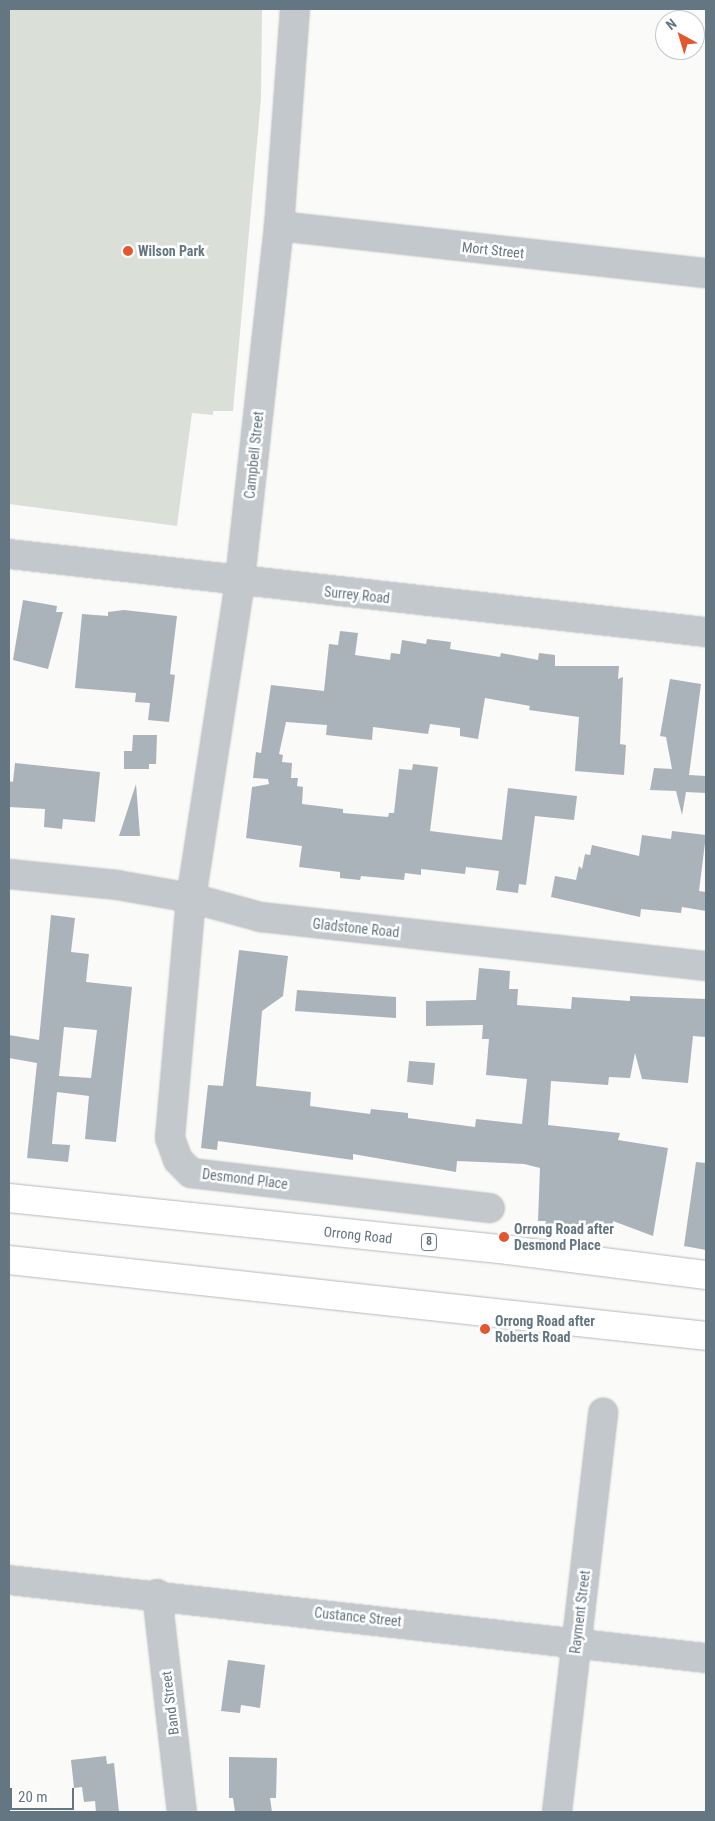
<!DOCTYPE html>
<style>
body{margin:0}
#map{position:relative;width:715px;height:1821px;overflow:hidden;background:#fafaf8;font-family:"Roboto Condensed",sans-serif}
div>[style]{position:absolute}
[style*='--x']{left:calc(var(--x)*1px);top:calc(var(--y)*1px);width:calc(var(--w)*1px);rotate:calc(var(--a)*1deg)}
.green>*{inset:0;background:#dadfd7}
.building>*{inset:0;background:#aab3b9}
.roads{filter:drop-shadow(0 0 1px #b4b9bd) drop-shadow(0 0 1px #b4b9bd)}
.minor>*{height:28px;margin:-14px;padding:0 14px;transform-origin:14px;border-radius:14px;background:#c3c8cc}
.highway>*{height:28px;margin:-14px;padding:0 14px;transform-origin:14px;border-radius:14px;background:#fff}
.dots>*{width:14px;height:14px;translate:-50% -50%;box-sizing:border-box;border:2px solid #fff;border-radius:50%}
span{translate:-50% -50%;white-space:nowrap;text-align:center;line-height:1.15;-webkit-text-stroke:5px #fff;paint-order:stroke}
.shield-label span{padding:1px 4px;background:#fff;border:1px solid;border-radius:4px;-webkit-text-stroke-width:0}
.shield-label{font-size:12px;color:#657683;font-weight:700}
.street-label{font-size:14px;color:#657683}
.poi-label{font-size:14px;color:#657683;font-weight:700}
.left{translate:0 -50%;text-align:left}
.frame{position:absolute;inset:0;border:10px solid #657683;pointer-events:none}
.north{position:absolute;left:655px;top:10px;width:50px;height:50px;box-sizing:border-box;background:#fff;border:1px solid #c1c8cd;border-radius:50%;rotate:321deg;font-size:14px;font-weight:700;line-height:20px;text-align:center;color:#657683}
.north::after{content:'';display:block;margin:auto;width:18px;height:22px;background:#e4572e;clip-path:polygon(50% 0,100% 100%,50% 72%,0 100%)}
.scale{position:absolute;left:10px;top:1788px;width:64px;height:22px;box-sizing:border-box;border:2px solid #657683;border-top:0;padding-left:6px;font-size:15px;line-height:18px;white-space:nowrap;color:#657683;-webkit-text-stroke:4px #fff;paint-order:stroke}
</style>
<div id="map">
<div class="green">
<div style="clip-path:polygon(9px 9px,262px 9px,261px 98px,233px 411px,213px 411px,213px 415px,192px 413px,177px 526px,9px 504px)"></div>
</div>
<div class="building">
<div style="clip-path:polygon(23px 600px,57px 606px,56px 612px,63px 612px,48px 669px,13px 660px)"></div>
<div style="clip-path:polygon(124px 610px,177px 616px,170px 674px,175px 675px,169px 722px,148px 720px,150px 703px,135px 702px,136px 693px,75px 688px,82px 614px,108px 616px,108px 612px)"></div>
<div style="clip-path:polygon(340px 631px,358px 633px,355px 655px,390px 660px,391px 653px,400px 654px,402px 640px,426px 644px,427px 639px,451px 642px,450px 649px,500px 657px,501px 653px,538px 660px,539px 653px,555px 655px,555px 666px,619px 666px,618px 679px,623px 677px,620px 744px,626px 745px,624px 775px,575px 771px,579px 717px,529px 710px,530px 706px,485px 698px,478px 739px,460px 736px,460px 728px,430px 724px,428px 734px,373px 727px,372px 740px,326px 735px,327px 725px,286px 722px,279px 754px,283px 755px,282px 762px,292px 763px,291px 778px,298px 778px,297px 786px,303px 787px,302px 804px,343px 809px,343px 813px,388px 817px,389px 813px,394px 813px,399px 769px,412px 770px,413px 764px,438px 767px,430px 831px,502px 840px,508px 788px,577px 796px,574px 820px,535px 816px,526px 885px,519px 884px,518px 893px,496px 890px,499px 871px,466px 867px,465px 874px,421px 869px,421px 875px,405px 873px,404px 880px,361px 876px,360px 880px,340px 878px,340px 872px,299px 867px,302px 846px,246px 838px,252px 787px,269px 784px,268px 779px,253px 778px,256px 752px,261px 753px,271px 685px,324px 691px,329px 644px,338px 645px)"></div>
<div style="clip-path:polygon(670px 679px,701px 684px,689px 775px,706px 776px,706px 793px,686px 792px,682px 815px,676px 791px,650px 790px,654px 768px,672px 769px,666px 737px,660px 736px)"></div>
<div style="clip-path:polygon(133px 735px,157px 735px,156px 764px,149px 764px,149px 769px,124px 769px,124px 751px,132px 751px)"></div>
<div style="clip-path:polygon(15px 763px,100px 772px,95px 822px,63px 819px,62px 829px,44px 827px,45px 809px,9px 807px,9px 781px,13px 782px)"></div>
<div style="clip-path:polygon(136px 784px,140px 836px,119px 836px)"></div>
<div style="clip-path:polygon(672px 831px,706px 835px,699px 891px,706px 892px,706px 911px,682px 907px,681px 913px,641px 909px,640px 917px,551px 897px,555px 876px,576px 880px,579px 866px,582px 869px,585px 854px,590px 855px,592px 845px,639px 856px,642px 835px,671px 839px)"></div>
<div style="clip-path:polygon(evenodd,51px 915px,75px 918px,71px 952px,89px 954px,86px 982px,132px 987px,116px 1142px,85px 1139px,89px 1096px,57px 1092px,52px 1144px,70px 1145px,68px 1162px,27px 1158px,37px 1063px,9px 1058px,9px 1035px,39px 1040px,51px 915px,64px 1027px,97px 1030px,91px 1078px,59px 1076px,64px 1027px)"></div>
<div style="clip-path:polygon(239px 950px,288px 956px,283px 996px,262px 1011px,256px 1086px,311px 1092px,310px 1106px,370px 1114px,371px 1109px,408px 1113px,408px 1118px,475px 1127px,476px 1119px,522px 1124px,527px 1079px,486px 1075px,489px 1039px,482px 1039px,483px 1025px,426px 1026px,426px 1001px,476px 1000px,479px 968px,510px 971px,509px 989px,518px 989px,517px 1005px,571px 1009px,572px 997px,630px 1001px,630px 996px,706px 999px,706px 1037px,693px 1036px,688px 1083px,642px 1079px,635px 1053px,630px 1078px,609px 1077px,608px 1085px,551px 1081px,548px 1125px,620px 1133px,618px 1140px,668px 1148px,653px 1236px,613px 1221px,612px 1230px,581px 1225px,580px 1231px,560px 1230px,561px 1226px,545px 1226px,546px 1221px,538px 1221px,540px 1168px,524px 1164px,457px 1161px,456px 1172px,353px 1154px,353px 1160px,218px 1141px,217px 1150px,201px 1148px,208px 1085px,223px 1086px)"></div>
<div style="clip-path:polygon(297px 990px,396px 997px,396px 1018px,295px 1011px)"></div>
<div style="clip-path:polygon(409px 1061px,435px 1063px,433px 1085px,407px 1082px)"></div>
<div style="clip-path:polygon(696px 1162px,706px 1163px,706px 1250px,684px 1246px)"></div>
<div style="clip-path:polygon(228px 1660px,265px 1665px,260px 1708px,241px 1705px,240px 1713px,221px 1711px)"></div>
<div style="clip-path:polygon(106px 1756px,107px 1764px,114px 1763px,119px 1812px,96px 1812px,95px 1801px,84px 1802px,82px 1787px,74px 1788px,71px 1760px)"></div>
<div style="clip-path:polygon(229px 1757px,277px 1758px,276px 1798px,270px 1798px,272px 1812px,235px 1812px,233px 1798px,229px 1798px)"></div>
</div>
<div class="roads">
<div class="minor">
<div style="--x:295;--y:9;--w:218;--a:94.2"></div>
<div style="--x:279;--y:226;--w:358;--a:96.3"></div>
<div style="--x:240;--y:582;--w:320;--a:98.8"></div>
<div style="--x:191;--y:898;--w:241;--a:95"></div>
<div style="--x:170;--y:1138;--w:23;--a:70"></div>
<div style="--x:178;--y:1160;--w:18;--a:45"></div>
<div style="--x:191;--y:1173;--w:301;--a:6.7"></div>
<div style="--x:279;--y:226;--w:430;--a:6.3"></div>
<div style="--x:9;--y:554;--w:701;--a:6.39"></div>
<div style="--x:9;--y:874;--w:109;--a:5.8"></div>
<div style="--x:117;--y:885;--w:75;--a:10"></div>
<div style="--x:191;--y:898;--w:73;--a:15.2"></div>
<div style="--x:261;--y:917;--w:448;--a:6.3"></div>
<div style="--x:9;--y:1580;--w:701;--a:6.39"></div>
<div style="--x:157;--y:1594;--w:219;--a:83.5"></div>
<div style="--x:557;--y:1812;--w:402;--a:-83.4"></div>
</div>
<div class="highway">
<div style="--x:9;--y:1198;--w:502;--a:5.95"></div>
<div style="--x:508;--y:1250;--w:200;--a:7.2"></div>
<div style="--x:9;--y:1260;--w:701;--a:6.22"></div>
</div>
</div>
<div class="dots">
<div style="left:128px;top:251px;background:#e4572e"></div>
<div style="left:504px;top:1237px;background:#e4572e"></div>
<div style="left:485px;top:1329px;background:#e4572e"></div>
</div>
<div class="shield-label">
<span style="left:429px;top:1242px">8</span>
</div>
<div class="street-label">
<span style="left:493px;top:250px;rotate:6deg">Mort Street</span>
<span style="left:254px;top:455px;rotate:-84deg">Campbell Street</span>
<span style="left:357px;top:595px;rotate:6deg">Surrey Road</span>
<span style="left:356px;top:928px;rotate:6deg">Gladstone Road</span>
<span style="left:245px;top:1179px;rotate:7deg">Desmond Place</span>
<span style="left:358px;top:1235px;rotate:6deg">Orrong Road</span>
<span style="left:580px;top:1612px;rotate:-83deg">Rayment Street</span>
<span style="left:358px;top:1617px;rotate:6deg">Custance Street</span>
<span style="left:170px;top:1703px;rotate:-97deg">Band Street</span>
</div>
<div class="poi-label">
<span class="left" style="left:138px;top:251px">Wilson Park</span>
<span class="left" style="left:514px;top:1237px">Orrong Road after<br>Desmond Place</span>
<span class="left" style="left:495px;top:1329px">Orrong Road after<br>Roberts Road</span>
</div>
<div class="frame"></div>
<div class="north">N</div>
<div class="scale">20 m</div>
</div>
